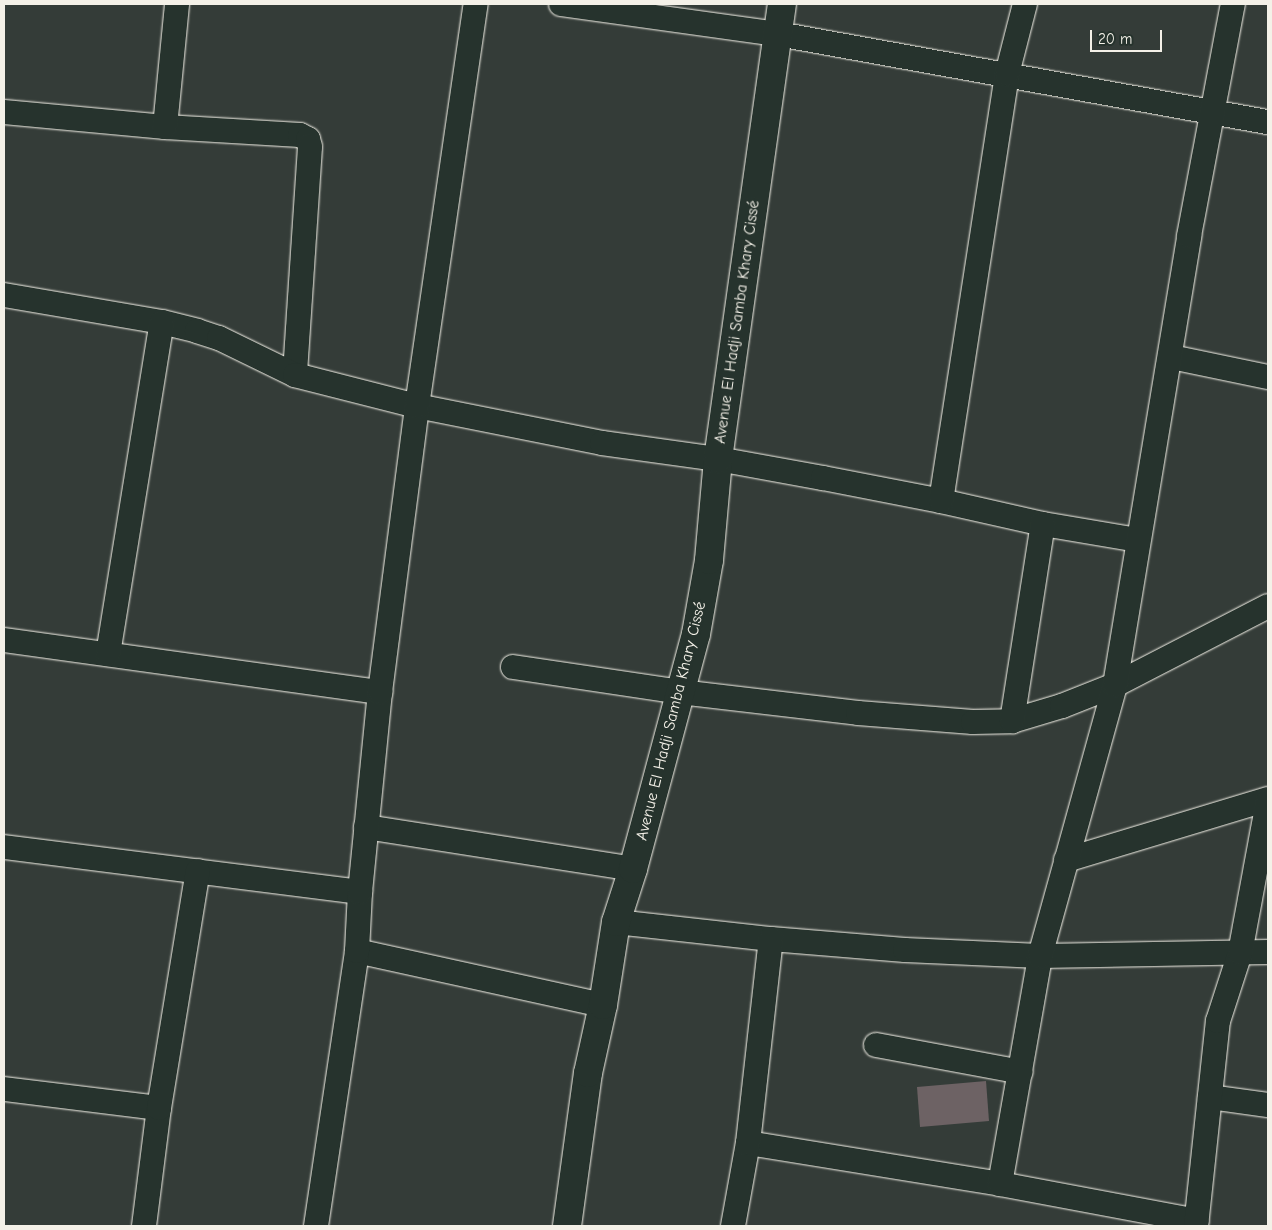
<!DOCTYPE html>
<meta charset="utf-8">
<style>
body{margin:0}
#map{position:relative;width:1272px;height:1230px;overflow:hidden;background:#343c38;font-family:"Comic Neue",sans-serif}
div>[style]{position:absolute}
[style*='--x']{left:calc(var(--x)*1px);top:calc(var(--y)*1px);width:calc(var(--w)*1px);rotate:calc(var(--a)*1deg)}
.building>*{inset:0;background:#6d6264}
.roads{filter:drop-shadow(0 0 1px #f4f1e8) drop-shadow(0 0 1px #f4f1e8)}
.street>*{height:24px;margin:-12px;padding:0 12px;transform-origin:12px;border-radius:12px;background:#26332d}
.secondary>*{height:28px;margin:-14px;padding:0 14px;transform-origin:14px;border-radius:14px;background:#26332d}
span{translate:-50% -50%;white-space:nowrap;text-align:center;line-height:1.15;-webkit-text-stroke:5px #26332d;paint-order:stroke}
.street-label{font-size:16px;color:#f4f1e8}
.frame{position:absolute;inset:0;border:5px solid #f4f1e8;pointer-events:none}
.scale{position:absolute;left:1090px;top:30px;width:72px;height:22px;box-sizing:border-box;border:2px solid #f4f1e8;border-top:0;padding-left:6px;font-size:15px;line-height:18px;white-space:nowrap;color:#f4f1e8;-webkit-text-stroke:4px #26332d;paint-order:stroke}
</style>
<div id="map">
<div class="building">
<div style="clip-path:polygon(986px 1081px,989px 1121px,920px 1127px,917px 1087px)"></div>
</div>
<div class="roads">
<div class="street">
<div style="--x:561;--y:4;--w:219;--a:7.9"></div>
<div style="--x:778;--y:34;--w:498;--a:10.2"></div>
<div style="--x:4;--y:112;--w:162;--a:5.3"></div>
<div style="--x:165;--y:127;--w:135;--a:3.4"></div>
<div style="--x:300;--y:135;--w:9;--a:27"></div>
<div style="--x:308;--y:139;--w:8;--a:76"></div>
<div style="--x:310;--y:147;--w:228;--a:93.8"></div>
<div style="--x:165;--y:127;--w:124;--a:-84.4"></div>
<div style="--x:4;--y:295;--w:160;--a:9.7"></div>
<div style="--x:162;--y:322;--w:36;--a:14"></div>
<div style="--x:197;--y:331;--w:23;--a:18"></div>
<div style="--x:219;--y:338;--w:85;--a:26"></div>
<div style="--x:295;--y:375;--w:126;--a:14.3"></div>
<div style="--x:417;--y:406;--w:189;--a:11.3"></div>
<div style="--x:602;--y:443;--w:117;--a:7.9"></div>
<div style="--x:718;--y:459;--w:107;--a:10.3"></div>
<div style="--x:823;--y:478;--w:120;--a:11"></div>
<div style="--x:941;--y:501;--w:105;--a:12.7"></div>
<div style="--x:1043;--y:524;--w:96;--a:9.6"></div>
<div style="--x:1171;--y:357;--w:99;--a:11.7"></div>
<div style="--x:941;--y:501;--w:432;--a:-81.2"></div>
<div style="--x:1007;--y:74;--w:72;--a:-75.6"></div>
<div style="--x:4;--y:640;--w:380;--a:7.9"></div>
<div style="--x:108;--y:654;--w:336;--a:-80.8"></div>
<div style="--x:513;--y:667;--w:169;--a:8.5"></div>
<div style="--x:680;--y:692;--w:179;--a:6.7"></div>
<div style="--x:858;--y:713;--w:115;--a:4.5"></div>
<div style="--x:973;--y:722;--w:39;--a:-1"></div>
<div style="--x:1012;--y:721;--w:52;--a:-16.7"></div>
<div style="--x:1062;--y:706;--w:57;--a:-21.6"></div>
<div style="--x:1115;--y:685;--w:172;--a:-27.3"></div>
<div style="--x:1012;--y:721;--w:199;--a:-81.1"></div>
<div style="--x:366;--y:827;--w:270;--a:8.9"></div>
<div style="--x:4;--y:847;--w:359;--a:7.2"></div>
<div style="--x:1066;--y:860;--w:211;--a:-16.8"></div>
<div style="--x:616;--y:922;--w:156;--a:6.3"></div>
<div style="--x:771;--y:939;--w:134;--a:4.7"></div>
<div style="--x:905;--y:950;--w:135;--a:2.5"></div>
<div style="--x:1040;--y:956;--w:228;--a:-1"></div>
<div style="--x:357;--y:951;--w:252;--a:12.4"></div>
<div style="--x:876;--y:1045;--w:147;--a:10.5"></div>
<div style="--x:4;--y:1089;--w:156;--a:7"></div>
<div style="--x:1210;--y:1097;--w:59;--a:7.9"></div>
<div style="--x:748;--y:1143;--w:255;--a:9.2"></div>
<div style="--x:1000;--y:1184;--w:200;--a:10.6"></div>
<div style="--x:1000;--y:1184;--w:231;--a:-80"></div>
<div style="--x:1040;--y:956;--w:281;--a:-74.5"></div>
<div style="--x:1115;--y:685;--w:455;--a:-80.6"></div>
<div style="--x:1189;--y:236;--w:236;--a:-79.3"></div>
<div style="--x:144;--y:1226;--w:119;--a:-82.8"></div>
<div style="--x:159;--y:1108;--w:240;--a:-80.7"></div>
<div style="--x:316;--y:1226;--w:278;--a:-81.5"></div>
<div style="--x:357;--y:951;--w:59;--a:-87.1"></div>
<div style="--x:360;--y:892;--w:201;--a:-84.3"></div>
<div style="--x:380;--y:692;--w:288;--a:-82.6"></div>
<div style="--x:417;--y:406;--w:406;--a:-81.7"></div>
<div style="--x:733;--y:1226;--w:84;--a:-79.8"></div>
<div style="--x:748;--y:1143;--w:205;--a:-83.6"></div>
<div style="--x:1196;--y:1226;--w:206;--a:-83.9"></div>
<div style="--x:1218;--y:1021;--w:71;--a:-72.1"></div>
<div style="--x:1240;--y:953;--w:154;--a:-79.5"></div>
</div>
<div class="secondary">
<div style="--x:567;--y:1226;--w:154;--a:-82.2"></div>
<div style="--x:588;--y:1073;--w:70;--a:-77.6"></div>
<div style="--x:603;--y:1005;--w:84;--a:-81.1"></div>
<div style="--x:616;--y:922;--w:56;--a:-72.2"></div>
<div style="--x:633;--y:869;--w:243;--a:-75"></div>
<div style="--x:696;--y:634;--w:75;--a:-80"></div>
<div style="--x:709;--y:560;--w:101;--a:-84.9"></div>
<div style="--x:718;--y:459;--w:459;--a:-82"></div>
</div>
</div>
<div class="street-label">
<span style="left:737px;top:322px;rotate:-82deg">Avenue El Hadji Samba Khary Cissé</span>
<span style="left:671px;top:721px;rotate:-76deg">Avenue El Hadji Samba Khary Cissé</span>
</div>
<div class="frame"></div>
<div class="scale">20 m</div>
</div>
